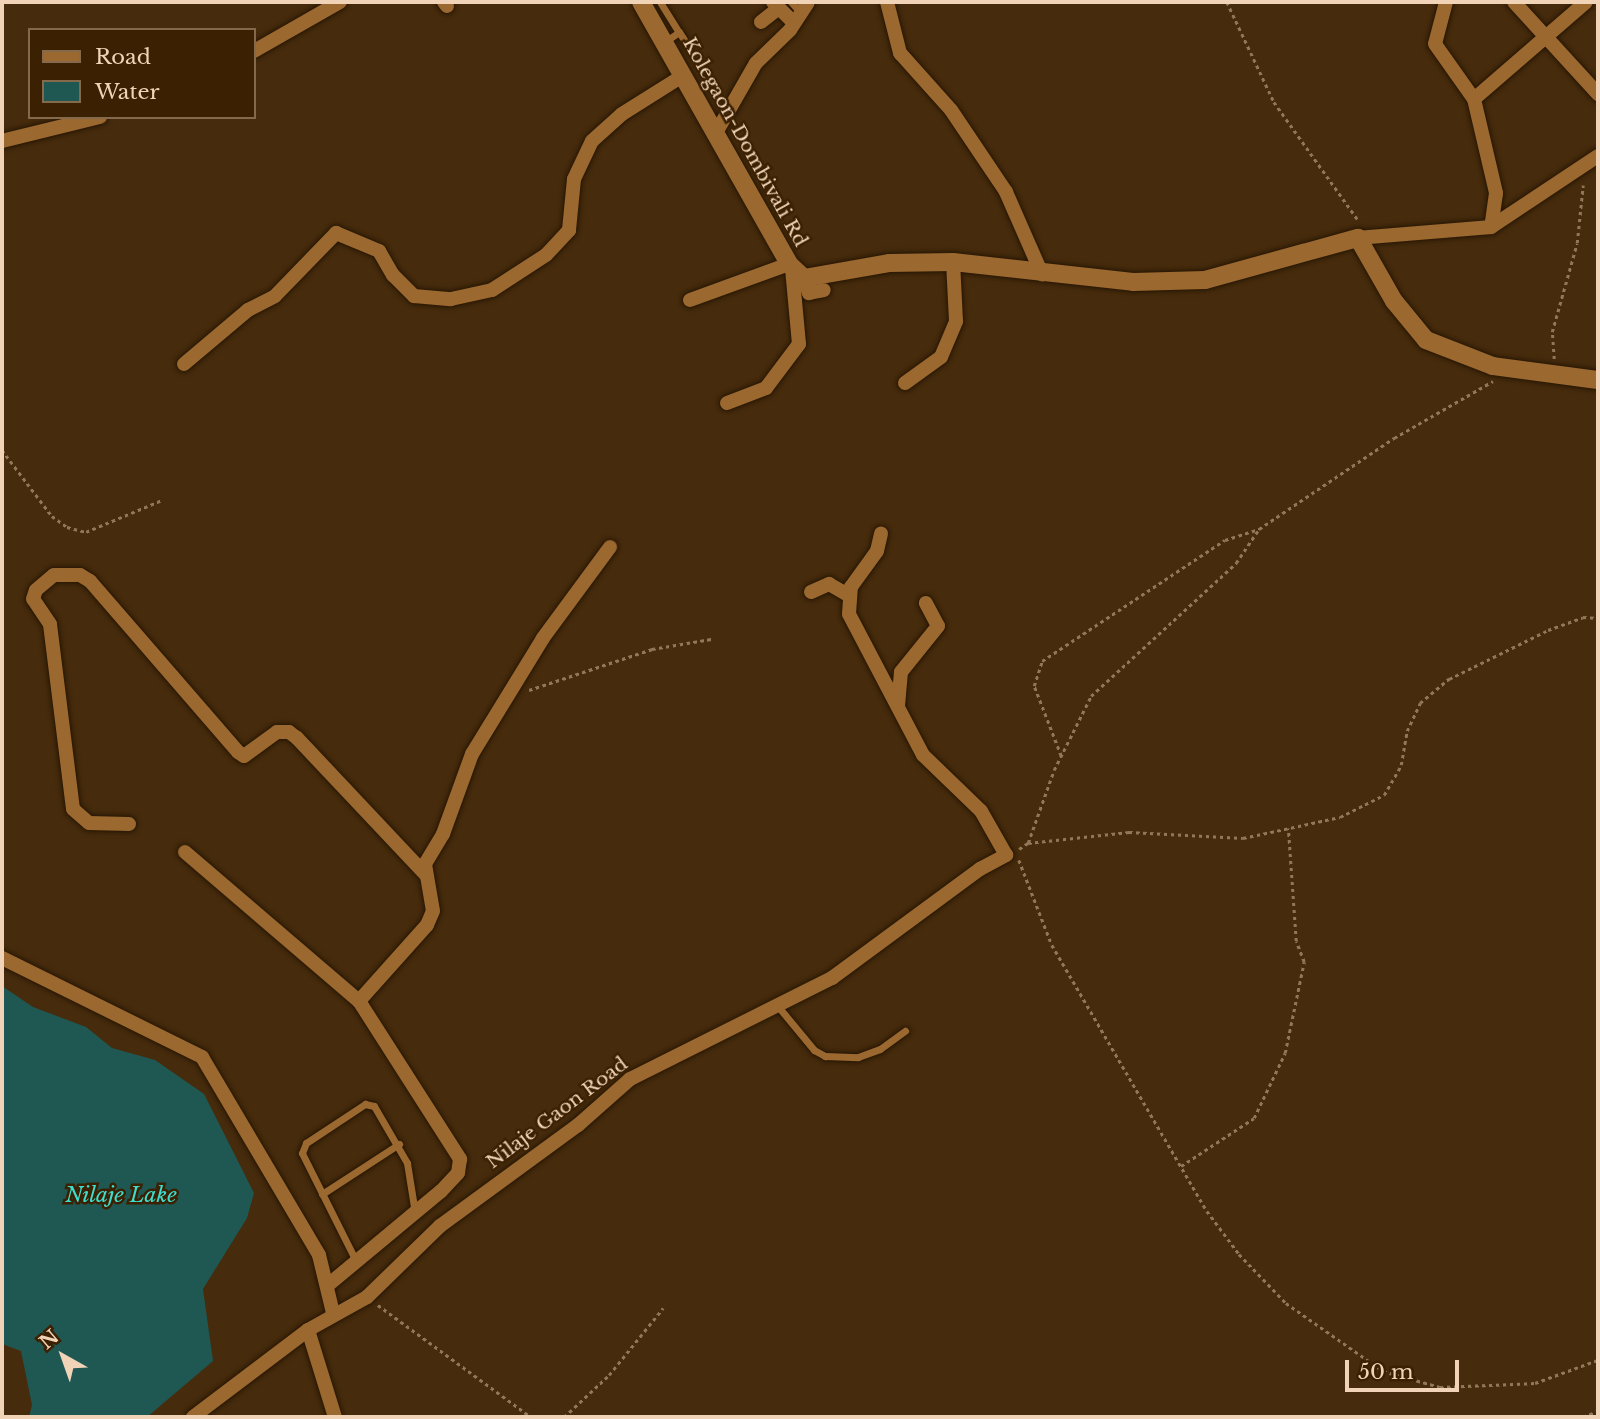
<!DOCTYPE html>
<style>
body{margin:0}
#map{position:relative;width:1600px;height:1419px;overflow:hidden;background:#462b0c;font-family:"Libre Baskerville",serif}
div>[style]{position:absolute}
[style*='--x']{left:calc(var(--x)*1px);top:calc(var(--y)*1px);width:calc(var(--w)*1px);rotate:calc(var(--a)*1deg)}
.water>*{inset:0;background:#1f5853}
.path>*{height:2.5px;margin-top:-1.25px;transform-origin:0;background:repeating-linear-gradient(90deg,#937759 0 3.5px,transparent 0 7px)}
.roads{filter:drop-shadow(0 0 2px #261604) drop-shadow(0 0 2px #261604)}
.service>*{height:7px;margin:-3.5px;padding:0 3.5px;transform-origin:3.5px;border-radius:3.5px;background:#9b682f}
.minor>*{height:14px;margin:-7px;padding:0 7px;transform-origin:7px;border-radius:7px;background:#9b682f}
.tertiary>*{height:18px;margin:-9px;padding:0 9px;transform-origin:9px;border-radius:9px;background:#9b682f}
span{translate:-50% -50%;white-space:nowrap;text-align:center;line-height:1.15;-webkit-text-stroke:5px #3b2102;paint-order:stroke}
.street-label{font-size:19px;color:#f1d4b8}
.water-label{font-size:21px;color:#3dded0;font-style:italic}
.frame{position:absolute;inset:0;border:4px solid #f1d4b8;pointer-events:none}
.legend{position:absolute;left:28px;top:28px;width:228px;height:91px;box-sizing:border-box;background:#3b2102;border:2px solid #84694b;margin:0;padding:9px 12px;list-style:none;font-size:21px;color:#f1d4b8}
.legend li{display:flex;align-items:center;gap:14px;height:35px}
.legend b{width:35px;border:2px solid #84694b}
.north{position:absolute;left:28px;top:1321px;width:70px;height:70px;-webkit-text-stroke:5px #3b2102;paint-order:stroke;rotate:320deg;font-size:19px;font-weight:700;line-height:28px;text-align:center;color:#f1d4b8}
.north::after{content:'';display:block;margin:auto;width:24px;height:32px;background:#f1d4b8;clip-path:polygon(50% 0,100% 100%,50% 72%,0 100%)}
.scale{position:absolute;left:1345px;top:1360px;width:114px;height:32px;box-sizing:border-box;border:4px solid #f1d4b8;border-top:0;padding-left:9px;font-size:21px;line-height:24px;white-space:nowrap;color:#f1d4b8;-webkit-text-stroke:5px #3b2102;paint-order:stroke}
</style>
<div id="map">
<div class="water">
<div style="clip-path:polygon(2px 986px,33px 1007px,86px 1027px,112px 1048px,155px 1060px,204px 1094px,254px 1193px,247px 1218px,203px 1289px,213px 1361px,147px 1417px,29px 1417px,32px 1405px,21px 1351px,2px 1344px)"></div>
</div>
<div class="path">
<div style="--x:1227;--y:2;--w:110;--a:64.8"></div>
<div style="--x:1274;--y:102;--w:146;--a:54.5"></div>
<div style="--x:1554;--y:359;--w:27;--a:-94"></div>
<div style="--x:1552;--y:332;--w:92;--a:-74.3"></div>
<div style="--x:1577;--y:243;--w:58;--a:-84.1"></div>
<div style="--x:2;--y:450;--w:83;--a:52.9"></div>
<div style="--x:52;--y:516;--w:19;--a:36"></div>
<div style="--x:67;--y:527;--w:20;--a:15"></div>
<div style="--x:86;--y:532;--w:82;--a:-22.8"></div>
<div style="--x:529;--y:690;--w:130;--a:-18.4"></div>
<div style="--x:652;--y:649;--w:60;--a:-9.6"></div>
<div style="--x:1061;--y:756;--w:75;--a:-111.1"></div>
<div style="--x:1034;--y:686;--w:26;--a:-72"></div>
<div style="--x:1042;--y:661;--w:219;--a:-33.5"></div>
<div style="--x:1225;--y:540;--w:36;--a:-18"></div>
<div style="--x:1028;--y:843;--w:77;--a:-70.4"></div>
<div style="--x:1054;--y:770;--w:83;--a:-63.4"></div>
<div style="--x:1091;--y:696;--w:197;--a:-42.5"></div>
<div style="--x:1236;--y:563;--w:41;--a:-55.9"></div>
<div style="--x:1259;--y:529;--w:163;--a:-34"></div>
<div style="--x:1394;--y:438;--w:114;--a:-29.9"></div>
<div style="--x:1019;--y:849;--w:11;--a:-34"></div>
<div style="--x:1028;--y:843;--w:102;--a:-6.2"></div>
<div style="--x:1129;--y:832;--w:114;--a:3"></div>
<div style="--x:1243;--y:838;--w:99;--a:-12.2"></div>
<div style="--x:1340;--y:817;--w:49;--a:-26.6"></div>
<div style="--x:1384;--y:795;--w:34;--a:-60"></div>
<div style="--x:1401;--y:765;--w:35;--a:-80"></div>
<div style="--x:1407;--y:731;--w:31;--a:-65"></div>
<div style="--x:1420;--y:703;--w:38;--a:-40"></div>
<div style="--x:1449;--y:679;--w:110;--a:-26.3"></div>
<div style="--x:1548;--y:630;--w:37;--a:-20"></div>
<div style="--x:1583;--y:617;--w:15;--a:4"></div>
<div style="--x:1019;--y:860;--w:91;--a:68.8"></div>
<div style="--x:1052;--y:945;--w:308;--a:59.8"></div>
<div style="--x:1207;--y:1211;--w:54;--a:53.3"></div>
<div style="--x:1239;--y:1254;--w:68;--a:46.2"></div>
<div style="--x:1286;--y:1303;--w:118;--a:35"></div>
<div style="--x:1383;--y:1371;--w:59;--a:15.7"></div>
<div style="--x:1440;--y:1387;--w:95;--a:-2.4"></div>
<div style="--x:1535;--y:1383;--w:67;--a:-20.1"></div>
<div style="--x:1181;--y:1166;--w:87;--a:-33.3"></div>
<div style="--x:1254;--y:1118;--w:72;--a:-64.5"></div>
<div style="--x:1285;--y:1053;--w:93;--a:-78.2"></div>
<div style="--x:1304;--y:962;--w:22;--a:-111"></div>
<div style="--x:1296;--y:941;--w:113;--a:-94"></div>
<div style="--x:378;--y:1305;--w:190;--a:36.2"></div>
<div style="--x:564;--y:1417;--w:62;--a:-43"></div>
<div style="--x:609;--y:1375;--w:86;--a:-51.1"></div>
<div style="--x:1583;--y:1417;--w:16;--a:-22"></div>
</div>
<div class="roads">
<div class="service">
<div style="--x:660;--y:2;--w:36;--a:58"></div>
<div style="--x:679;--y:32;--w:16;--a:145"></div>
<div style="--x:791;--y:2;--w:12;--a:48"></div>
<div style="--x:679;--y:32;--w:17;--a:57"></div>
<div style="--x:776;--y:1004;--w:60;--a:50.4"></div>
<div style="--x:814;--y:1050;--w:13;--a:29"></div>
<div style="--x:825;--y:1056;--w:33;--a:2"></div>
<div style="--x:858;--y:1057;--w:23;--a:-20"></div>
<div style="--x:880;--y:1049;--w:31;--a:-36"></div>
<div style="--x:322;--y:1194;--w:92;--a:-33"></div>
<div style="--x:357;--y:1263;--w:123;--a:-116.6"></div>
<div style="--x:302;--y:1153;--w:11;--a:-68"></div>
<div style="--x:306;--y:1143;--w:71;--a:-33.5"></div>
<div style="--x:365;--y:1104;--w:9;--a:13"></div>
<div style="--x:374;--y:1106;--w:66;--a:59.9"></div>
<div style="--x:407;--y:1163;--w:51;--a:80.9"></div>
</div>
<div class="minor">
<div style="--x:444;--y:2;--w:5;--a:53"></div>
<div style="--x:773;--y:2;--w:28;--a:45"></div>
<div style="--x:887;--y:2;--w:53;--a:75.7"></div>
<div style="--x:900;--y:53;--w:76;--a:48.2"></div>
<div style="--x:951;--y:110;--w:99;--a:56.1"></div>
<div style="--x:1006;--y:192;--w:90;--a:66.3"></div>
<div style="--x:1446;--y:2;--w:43;--a:104.7"></div>
<div style="--x:1435;--y:44;--w:67;--a:54.7"></div>
<div style="--x:1474;--y:99;--w:97;--a:76.8"></div>
<div style="--x:1496;--y:193;--w:34;--a:98"></div>
<div style="--x:1514;--y:2;--w:125;--a:47.6"></div>
<div style="--x:761;--y:22;--w:23;--a:-38"></div>
<div style="--x:254;--y:51;--w:99;--a:-29.7"></div>
<div style="--x:1474;--y:99;--w:148;--a:-40.9"></div>
<div style="--x:717;--y:131;--w:78;--a:-60.2"></div>
<div style="--x:756;--y:63;--w:47;--a:-44.1"></div>
<div style="--x:790;--y:30;--w:33;--a:-57"></div>
<div style="--x:2;--y:141;--w:101;--a:-13.8"></div>
<div style="--x:1358;--y:238;--w:133;--a:-4.7"></div>
<div style="--x:1491;--y:227;--w:128;--a:-33.6"></div>
<div style="--x:804;--y:278;--w:16;--a:72"></div>
<div style="--x:809;--y:293;--w:15;--a:-11"></div>
<div style="--x:690;--y:300;--w:105;--a:-20"></div>
<div style="--x:184;--y:364;--w:84;--a:-40.2"></div>
<div style="--x:248;--y:310;--w:30;--a:-27"></div>
<div style="--x:275;--y:296;--w:88;--a:-45.9"></div>
<div style="--x:336;--y:233;--w:47;--a:22.7"></div>
<div style="--x:379;--y:251;--w:28;--a:60"></div>
<div style="--x:393;--y:275;--w:30;--a:45"></div>
<div style="--x:414;--y:296;--w:37;--a:5"></div>
<div style="--x:451;--y:299;--w:42;--a:-12.4"></div>
<div style="--x:492;--y:290;--w:64;--a:-32.9"></div>
<div style="--x:546;--y:255;--w:34;--a:-47"></div>
<div style="--x:569;--y:230;--w:51;--a:-84.4"></div>
<div style="--x:574;--y:179;--w:42;--a:-64.7"></div>
<div style="--x:592;--y:141;--w:40;--a:-42"></div>
<div style="--x:622;--y:114;--w:73;--a:-32.2"></div>
<div style="--x:905;--y:383;--w:44;--a:-35.8"></div>
<div style="--x:941;--y:357;--w:39;--a:-67"></div>
<div style="--x:956;--y:321;--w:59;--a:-92.9"></div>
<div style="--x:727;--y:403;--w:42;--a:-21"></div>
<div style="--x:766;--y:388;--w:55;--a:-53.1"></div>
<div style="--x:799;--y:344;--w:75;--a:-95.3"></div>
<div style="--x:811;--y:592;--w:20;--a:-24"></div>
<div style="--x:829;--y:584;--w:24;--a:30"></div>
<div style="--x:898;--y:706;--w:34;--a:-85"></div>
<div style="--x:901;--y:672;--w:59;--a:-51.2"></div>
<div style="--x:938;--y:626;--w:26;--a:-118"></div>
<div style="--x:129;--y:824;--w:40;--a:-178.6"></div>
<div style="--x:89;--y:823;--w:21;--a:-139"></div>
<div style="--x:73;--y:809;--w:186;--a:-97.1"></div>
<div style="--x:50;--y:624;--w:30;--a:-124"></div>
<div style="--x:33;--y:599;--w:9;--a:-72"></div>
<div style="--x:36;--y:590;--w:23;--a:-40"></div>
<div style="--x:54;--y:575;--w:26;--a:0"></div>
<div style="--x:80;--y:575;--w:12;--a:31"></div>
<div style="--x:90;--y:581;--w:226;--a:49.1"></div>
<div style="--x:238;--y:752;--w:7;--a:34"></div>
<div style="--x:244;--y:756;--w:41;--a:-36"></div>
<div style="--x:277;--y:732;--w:12;--a:0"></div>
<div style="--x:289;--y:732;--w:10;--a:37"></div>
<div style="--x:297;--y:738;--w:187;--a:46.7"></div>
<div style="--x:185;--y:852;--w:229;--a:40.6"></div>
<div style="--x:359;--y:1001;--w:188;--a:57.4"></div>
<div style="--x:460;--y:1159;--w:14;--a:98"></div>
<div style="--x:458;--y:1173;--w:25;--a:133"></div>
<div style="--x:441;--y:1191;--w:148;--a:140.2"></div>
<div style="--x:2;--y:958;--w:223;--a:26.3"></div>
<div style="--x:202;--y:1057;--w:230;--a:59.4"></div>
<div style="--x:319;--y:1255;--w:60;--a:76.4"></div>
<div style="--x:359;--y:1001;--w:102;--a:-48.2"></div>
<div style="--x:427;--y:925;--w:15;--a:-67"></div>
<div style="--x:433;--y:911;--w:48;--a:-99.7"></div>
<div style="--x:425;--y:864;--w:35;--a:-59"></div>
<div style="--x:443;--y:834;--w:85;--a:-70.1"></div>
<div style="--x:472;--y:754;--w:136;--a:-58.5"></div>
<div style="--x:543;--y:638;--w:113;--a:-53.6"></div>
<div style="--x:308;--y:1330;--w:91;--a:72.8"></div>
<div style="--x:193;--y:1417;--w:144;--a:-37.1"></div>
<div style="--x:308;--y:1330;--w:68;--a:-29.2"></div>
<div style="--x:367;--y:1297;--w:102;--a:-44.2"></div>
<div style="--x:440;--y:1226;--w:171;--a:-36.2"></div>
<div style="--x:578;--y:1125;--w:69;--a:-41.5"></div>
<div style="--x:630;--y:1079;--w:226;--a:-26.6"></div>
<div style="--x:832;--y:978;--w:184;--a:-36.4"></div>
<div style="--x:980;--y:869;--w:30;--a:-28"></div>
<div style="--x:1006;--y:855;--w:51;--a:-119.6"></div>
<div style="--x:981;--y:811;--w:81;--a:-136"></div>
<div style="--x:923;--y:755;--w:159;--a:-117.7"></div>
<div style="--x:849;--y:614;--w:27;--a:-86"></div>
<div style="--x:851;--y:587;--w:44;--a:-54.2"></div>
<div style="--x:877;--y:551;--w:18;--a:-77"></div>
</div>
<div class="tertiary">
<div style="--x:641;--y:2;--w:301;--a:60.5"></div>
<div style="--x:789;--y:264;--w:21;--a:43"></div>
<div style="--x:804;--y:278;--w:86;--a:-10"></div>
<div style="--x:889;--y:263;--w:64;--a:-0.9"></div>
<div style="--x:953;--y:262;--w:181;--a:6.3"></div>
<div style="--x:1133;--y:282;--w:72;--a:-1.6"></div>
<div style="--x:1205;--y:280;--w:159;--a:-15.4"></div>
<div style="--x:1358;--y:238;--w:73;--a:60.3"></div>
<div style="--x:1394;--y:301;--w:50;--a:50.6"></div>
<div style="--x:1426;--y:340;--w:72;--a:21.2"></div>
<div style="--x:1493;--y:366;--w:106;--a:7.6"></div>
</div>
</div>
<div class="street-label">
<span style="left:745px;top:142px;rotate:61deg">Kolegaon-Dombivali Rd</span>
<span style="left:557px;top:1113px;rotate:-37deg">Nilaje Gaon Road</span>
</div>
<div class="water-label">
<span style="left:121px;top:1195px">Nilaje Lake</span>
</div>
<div class="frame"></div>
<ul class="legend">
<li><b style="height:9px;background:#9b682f"></b>Road</li>
<li><b style="height:19px;background:#1f5853"></b>Water</li>
</ul>
<div class="north">N</div>
<div class="scale">50 m</div>
</div>
